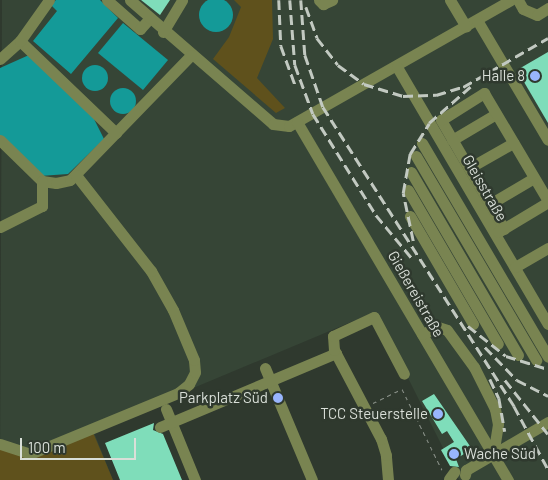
<!DOCTYPE html>
<meta charset="utf-8">
<style>
body{margin:0}
#map{position:relative;width:548px;height:480px;overflow:hidden;background:#2f392e;font-family:Barlow,sans-serif}
div>[style]{position:absolute}
[style*='--x']{left:calc(var(--x)*1px);top:calc(var(--y)*1px);width:calc(var(--w)*1px);rotate:calc(var(--a)*1deg)}
.built>*{inset:0;background:#364536}
.green>*{inset:0;background:#5f511c}
.water>*{inset:0;background:#149a98}
.round{border-radius:50%}
.building>*{inset:0;background:#7fddba}
.path>*{height:1px;margin-top:-0.5px;transform-origin:0;background:repeating-linear-gradient(90deg,#899088 0 4px,transparent 0 8px)}
.minor>*{height:11px;margin:-5.5px;padding:0 5.5px;transform-origin:5.5px;border-radius:5.5px;background:#798451}
.rail>*{height:2.5px;margin-top:-1.25px;transform-origin:0;background:repeating-linear-gradient(90deg,#c2c9c1 0 10px,transparent 0 15px)}
.dots>*{width:14px;height:14px;translate:-50% -50%;box-sizing:border-box;border:2px solid #2f392e;border-radius:50%}
span{translate:-50% -50%;white-space:nowrap;text-align:center;line-height:1.15;-webkit-text-stroke:5px #2f392e;paint-order:stroke}
.poi-label{font-size:15px;color:#d9dfd8}
.right{translate:-100% -50%;text-align:right}
.left{translate:0 -50%;text-align:left}
.street-label{font-size:15px;color:#d9dfd8}
.scale{position:absolute;left:20px;top:438px;width:116px;height:22px;box-sizing:border-box;border:2px solid #d9dfd8;border-top:0;padding-left:6px;font-size:15px;line-height:18px;white-space:nowrap;color:#d9dfd8;-webkit-text-stroke:4px #2f392e;paint-order:stroke}
</style>
<div id="map">
<div class="built">
<div style="clip-path:polygon(2px 0,548px 0,548px 480px,459px 480px,375px 312px,93px 430px,113px 480px,0 480px)"></div>
</div>
<div class="green">
<div style="clip-path:polygon(234px 0,272px 0,273px 39px,257px 78px,285px 108px,276px 113px,213px 59px,229px 37px,241px 7px)"></div>
<div style="clip-path:polygon(92px 430px,113px 480px,0 480px,0 446px,29px 457px)"></div>
</div>
<div class="water">
<div class="round" style="left:199px;top:-2px;width:34px;height:34px"></div>
<div style="clip-path:polygon(56px 0,100px 0,118px 18px,71px 74px,33px 41px,57px 11px,51px 5px)"></div>
<div style="clip-path:polygon(123px 23px,168px 60px,143px 90px,98px 53px)"></div>
<div style="clip-path:polygon(29px 55px,92px 115px,104px 139px,68px 174px,40px 176px,0 135px,0 68px)"></div>
<div class="round" style="left:82px;top:65px;width:26px;height:26px"></div>
<div class="round" style="left:110px;top:88px;width:26px;height:26px"></div>
</div>
<div class="building">
<div style="clip-path:polygon(141px 0,170px 0,160px 15px)"></div>
<div style="clip-path:polygon(548px 52px,548px 123px,517px 70px)"></div>
<div style="clip-path:polygon(434px 394px,472px 449px,456px 459px,459px 467px,450px 466px,441px 450px,454px 442px,447px 431px,442px 434px,422px 401px)"></div>
<div style="clip-path:polygon(154px 423px,153px 430px,163px 434px,182px 480px,120px 480px,105px 443px)"></div>
</div>
<div class="path">
<div style="--x:373;--y:403;--w:32;--a:-26"></div>
<div style="--x:402;--y:389;--w:90;--a:63.7"></div>
</div>
<div class="minor">
<div style="--x:107;--y:0;--w:44;--a:41.3"></div>
<div style="--x:140;--y:29;--w:13;--a:-48"></div>
<div style="--x:130;--y:0;--w:189;--a:40.9"></div>
<div style="--x:273;--y:124;--w:16;--a:7"></div>
<div style="--x:289;--y:126;--w:255;--a:-29.6"></div>
<div style="--x:319;--y:0;--w:6;--a:45"></div>
<div style="--x:323;--y:4;--w:10;--a:-24"></div>
<div style="--x:450;--y:0;--w:31;--a:59"></div>
<div style="--x:518;--y:0;--w:10;--a:61"></div>
<div style="--x:523;--y:9;--w:15;--a:23"></div>
<div style="--x:537;--y:15;--w:13;--a:-32"></div>
<div style="--x:477;--y:20;--w:139;--a:59.4"></div>
<div style="--x:163;--y:32;--w:37;--a:-59"></div>
<div style="--x:20;--y:41;--w:133;--a:43.8"></div>
<div style="--x:0;--y:59;--w:27;--a:-42"></div>
<div style="--x:20;--y:41;--w:50;--a:-54.7"></div>
<div style="--x:397;--y:67;--w:298;--a:59.6"></div>
<div style="--x:297;--y:122;--w:416;--a:59.5"></div>
<div style="--x:0;--y:140;--w:59;--a:44.3"></div>
<div style="--x:42;--y:181;--w:14;--a:8"></div>
<div style="--x:56;--y:183;--w:14;--a:-12"></div>
<div style="--x:70;--y:180;--w:174;--a:-45.9"></div>
<div style="--x:452;--y:140;--w:51;--a:-30.6"></div>
<div style="--x:422;--y:143;--w:248;--a:59.5"></div>
<div style="--x:416;--y:156;--w:237;--a:59.5"></div>
<div style="--x:469;--y:168;--w:51;--a:-29.6"></div>
<div style="--x:411;--y:172;--w:212;--a:59.7"></div>
<div style="--x:408;--y:190;--w:178;--a:59.7"></div>
<div style="--x:490;--y:204;--w:51;--a:-30.6"></div>
<div style="--x:410;--y:216;--w:125;--a:59.7"></div>
<div style="--x:0;--y:227;--w:47;--a:-26.6"></div>
<div style="--x:42;--y:206;--w:25;--a:-90"></div>
<div style="--x:504;--y:229;--w:126;--a:-120"></div>
<div style="--x:441;--y:120;--w:51;--a:-32.1"></div>
<div style="--x:484;--y:93;--w:126;--a:59.3"></div>
<div style="--x:498;--y:232;--w:58;--a:-31"></div>
<div style="--x:515;--y:267;--w:38;--a:-30"></div>
<div style="--x:422;--y:334;--w:17;--a:-24"></div>
<div style="--x:438;--y:327;--w:9;--a:18"></div>
<div style="--x:447;--y:330;--w:46;--a:53.9"></div>
<div style="--x:474;--y:367;--w:47;--a:63.4"></div>
<div style="--x:495;--y:409;--w:15;--a:79"></div>
<div style="--x:498;--y:424;--w:30;--a:99"></div>
<div style="--x:265;--y:368;--w:121;--a:67.2"></div>
<div style="--x:166;--y:409;--w:77;--a:67.8"></div>
<div style="--x:160;--y:427;--w:191;--a:-22.8"></div>
<div style="--x:0;--y:444;--w:32;--a:18"></div>
<div style="--x:30;--y:454;--w:160;--a:-22.4"></div>
<div style="--x:178;--y:393;--w:14;--a:-39"></div>
<div style="--x:189;--y:384;--w:13;--a:-63"></div>
<div style="--x:195;--y:372;--w:12;--a:-95"></div>
<div style="--x:194;--y:360;--w:54;--a:-112.8"></div>
<div style="--x:173;--y:310;--w:45;--a:-119.4"></div>
<div style="--x:151;--y:271;--w:122;--a:-128"></div>
<div style="--x:465;--y:475;--w:5;--a:-79"></div>
<div style="--x:466;--y:470;--w:95;--a:-30.3"></div>
<div style="--x:449;--y:479;--w:9;--a:-54"></div>
<div style="--x:388;--y:480;--w:25;--a:-95"></div>
<div style="--x:386;--y:455;--w:17;--a:-107"></div>
<div style="--x:381;--y:439;--w:101;--a:-117.8"></div>
<div style="--x:334;--y:350;--w:14;--a:-94"></div>
<div style="--x:333;--y:336;--w:45;--a:-24.9"></div>
<div style="--x:374;--y:317;--w:64;--a:62.2"></div>
</div>
<div class="rail">
<div style="--x:279;--y:0;--w:46;--a:87.5"></div>
<div style="--x:281;--y:46;--w:44;--a:69.9"></div>
<div style="--x:290;--y:0;--w:65;--a:85.6"></div>
<div style="--x:295;--y:65;--w:52;--a:69.8"></div>
<div style="--x:313;--y:114;--w:119;--a:58"></div>
<div style="--x:376;--y:215;--w:55;--a:50.2"></div>
<div style="--x:301;--y:0;--w:55;--a:85.8"></div>
<div style="--x:305;--y:55;--w:55;--a:70.9"></div>
<div style="--x:323;--y:107;--w:355;--a:57.4"></div>
<div style="--x:514;--y:406;--w:72;--a:61.6"></div>
<div style="--x:306;--y:7;--w:33;--a:70"></div>
<div style="--x:317;--y:38;--w:34;--a:52"></div>
<div style="--x:338;--y:65;--w:32;--a:36"></div>
<div style="--x:364;--y:84;--w:41;--a:17.1"></div>
<div style="--x:403;--y:96;--w:33;--a:-2"></div>
<div style="--x:436;--y:95;--w:28;--a:-17"></div>
<div style="--x:463;--y:87;--w:98;--a:-30"></div>
<div style="--x:413;--y:241;--w:49;--a:-101.8"></div>
<div style="--x:403;--y:193;--w:40;--a:-80"></div>
<div style="--x:410;--y:154;--w:36;--a:-58"></div>
<div style="--x:429;--y:123;--w:55;--a:-41.3"></div>
<div style="--x:468;--y:326;--w:48;--a:38.3"></div>
<div style="--x:506;--y:356;--w:44;--a:17.2"></div>
<div style="--x:485;--y:347;--w:46;--a:45.9"></div>
<div style="--x:517;--y:380;--w:35;--a:27"></div>
<div style="--x:490;--y:379;--w:21;--a:65"></div>
<div style="--x:499;--y:398;--w:34;--a:80"></div>
<div style="--x:505;--y:380;--w:69;--a:51.5"></div>
</div>
<div class="dots">
<div style="left:535px;top:76px;background:#99b5fd"></div>
<div style="left:278px;top:398px;background:#99b5fd"></div>
<div style="left:438px;top:414px;background:#99b5fd"></div>
<div style="left:454px;top:454px;background:#99b5fd"></div>
</div>
<div class="poi-label">
<span class="right" style="left:525px;top:76px">Halle 8</span>
<span class="right" style="left:268px;top:398px">Parkplatz Süd</span>
<span class="right" style="left:428px;top:414px">TCC Steuerstelle</span>
<span class="left" style="left:464px;top:454px">Wache Süd</span>
</div>
<div class="street-label">
<span style="left:485px;top:188px;rotate:60deg">Gleisstraße</span>
<span style="left:416px;top:294px;rotate:60deg">Gießereistraße</span>
</div>
<div class="scale">100 m</div>
</div>
